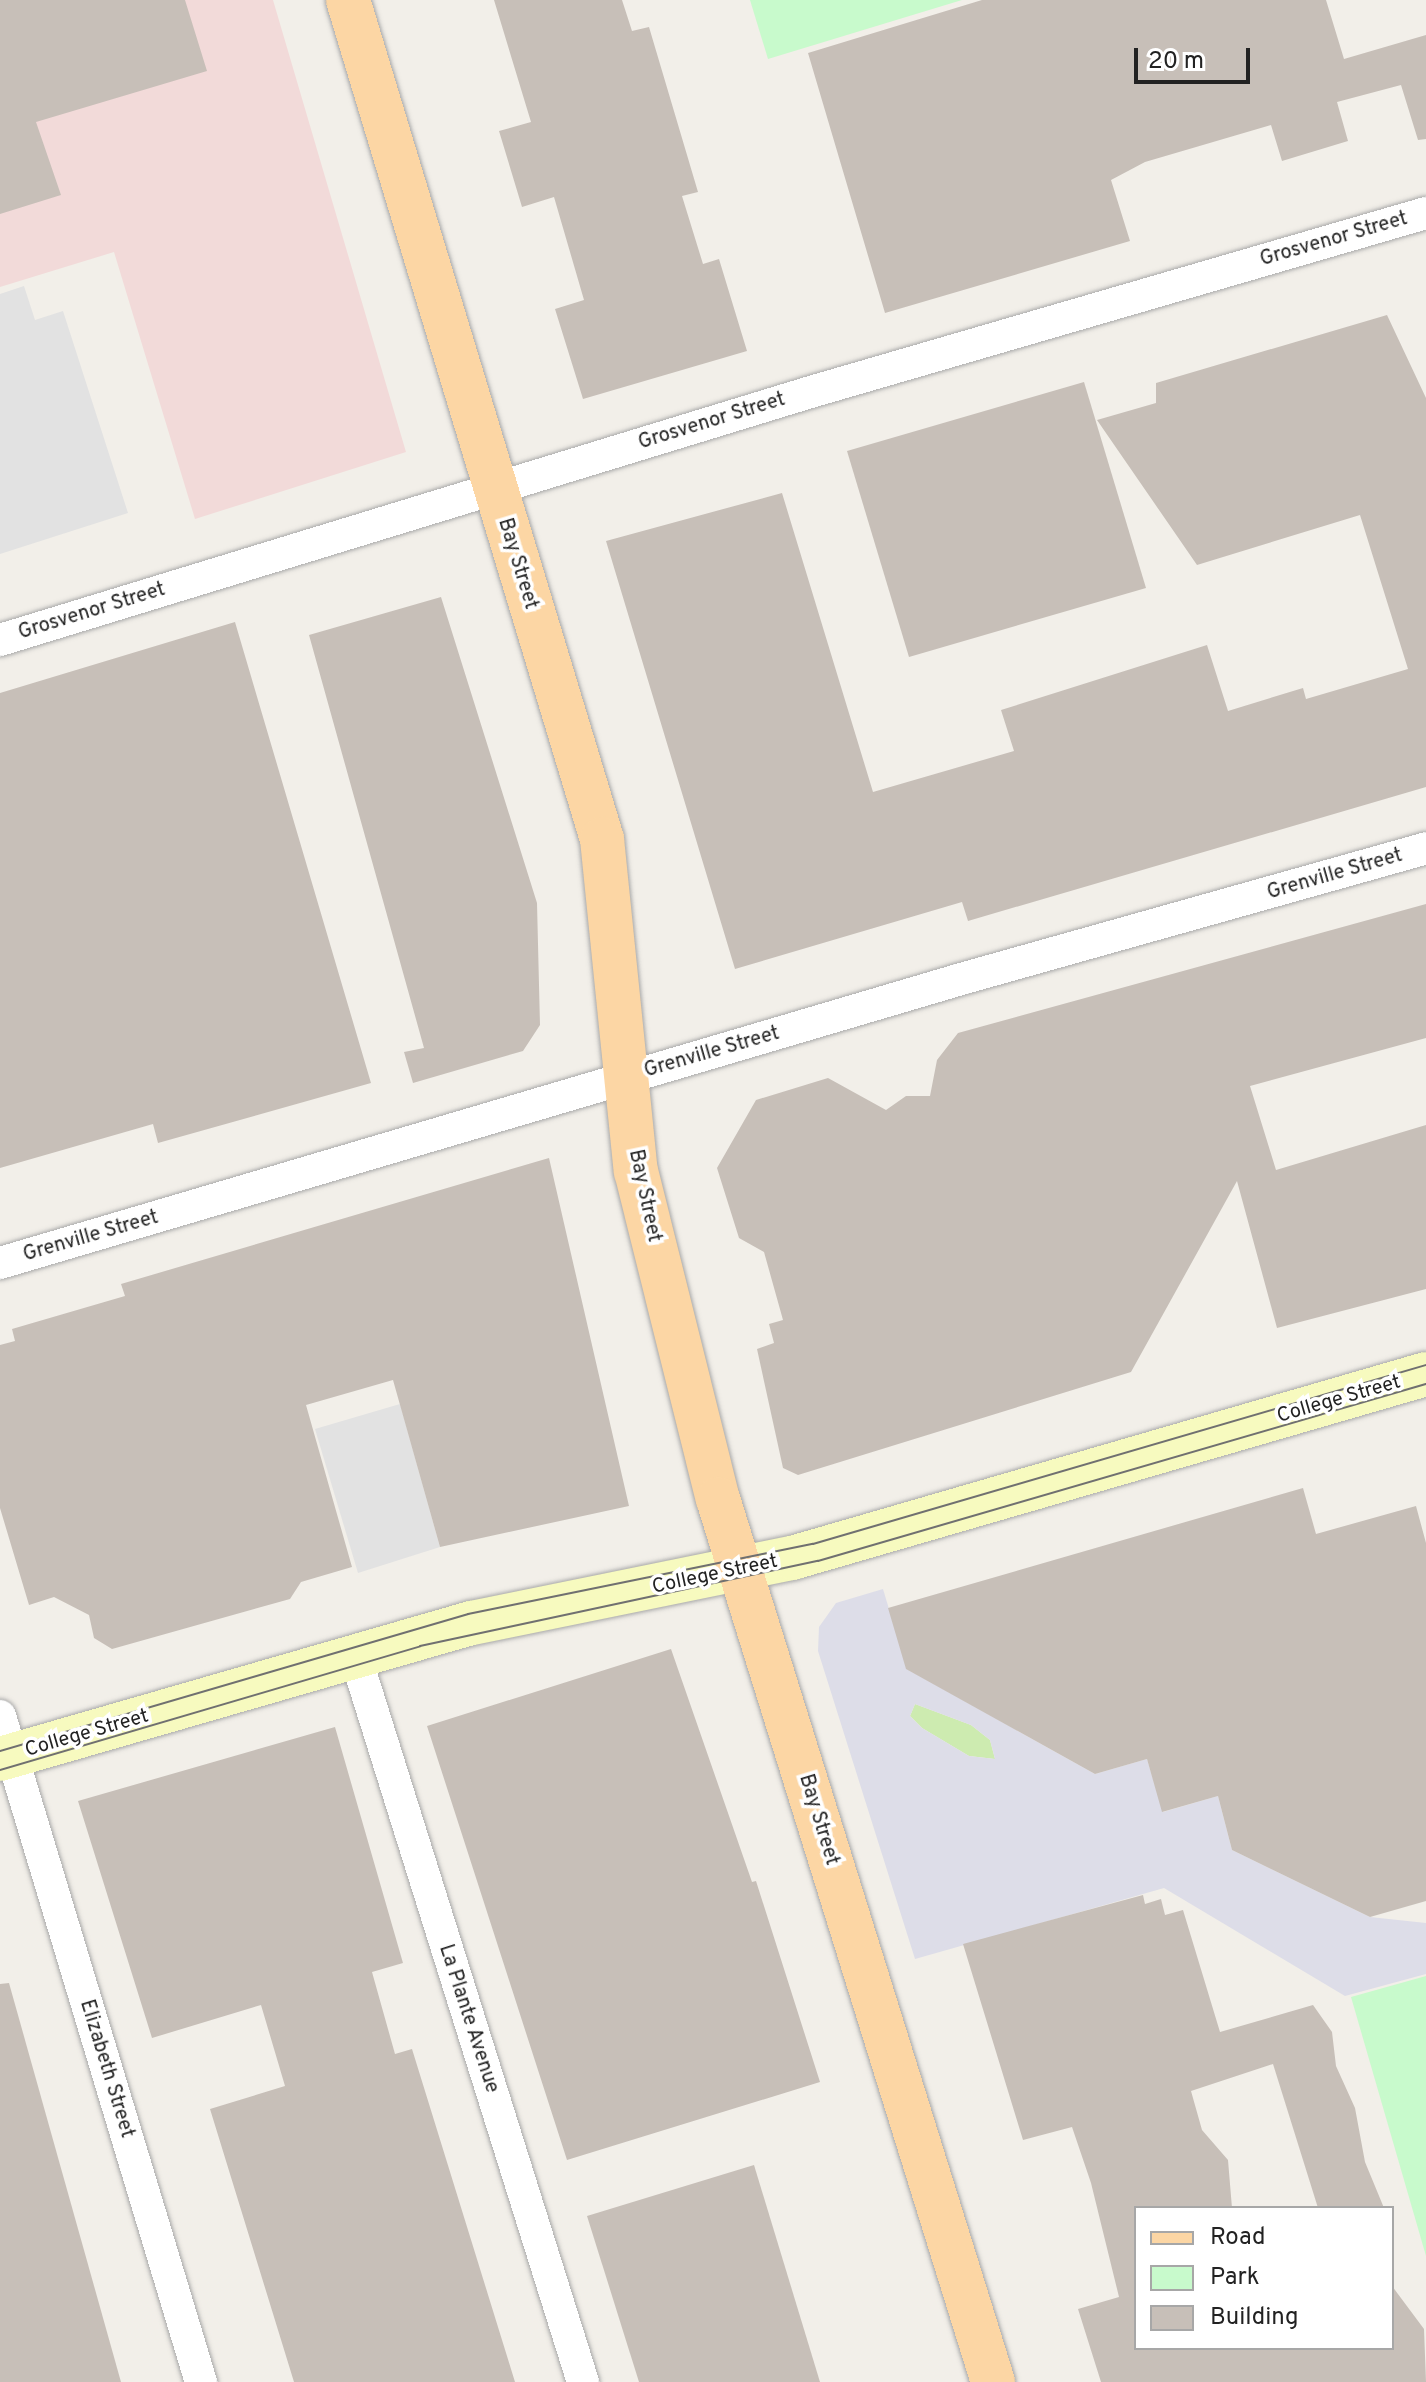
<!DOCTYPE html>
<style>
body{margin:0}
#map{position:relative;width:1426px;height:2382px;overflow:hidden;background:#f2efe9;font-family:Overpass,sans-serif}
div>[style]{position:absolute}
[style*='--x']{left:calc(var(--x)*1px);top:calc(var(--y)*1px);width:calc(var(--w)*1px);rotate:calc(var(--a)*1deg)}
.commercial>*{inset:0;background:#f2dad9}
.grass>*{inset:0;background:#cdebb0}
.park>*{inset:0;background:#c8facc}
.parking>*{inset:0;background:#e2e2e2}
.plaza>*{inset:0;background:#dddde8}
.building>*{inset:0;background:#c7bfb8}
.roads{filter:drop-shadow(0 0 2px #a9a9a9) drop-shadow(0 0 2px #a9a9a9)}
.street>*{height:32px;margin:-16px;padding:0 16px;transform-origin:16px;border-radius:16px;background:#fff}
.secondary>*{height:44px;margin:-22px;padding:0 22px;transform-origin:22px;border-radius:22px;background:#f7fabf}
.primary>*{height:44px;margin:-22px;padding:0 22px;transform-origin:22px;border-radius:22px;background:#fcd6a4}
.tram>*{height:2px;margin:-1px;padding:0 1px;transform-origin:1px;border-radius:1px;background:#707070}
span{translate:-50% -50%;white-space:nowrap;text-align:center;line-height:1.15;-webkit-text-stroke:7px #fff;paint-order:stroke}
.street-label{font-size:20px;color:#222}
.legend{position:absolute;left:1134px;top:2206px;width:260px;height:144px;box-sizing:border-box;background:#fff;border:2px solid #a7a7a7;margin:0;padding:10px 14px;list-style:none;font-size:24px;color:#222}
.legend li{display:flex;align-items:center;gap:16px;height:40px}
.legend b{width:40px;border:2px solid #a7a7a7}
.scale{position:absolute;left:1134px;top:48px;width:116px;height:36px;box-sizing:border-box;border:4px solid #222;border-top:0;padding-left:10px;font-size:24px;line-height:28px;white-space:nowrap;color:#222;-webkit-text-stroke:6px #fff;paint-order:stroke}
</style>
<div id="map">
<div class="commercial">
<div style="clip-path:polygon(0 0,273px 0,406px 452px,195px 519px,114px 252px,0 287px)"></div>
</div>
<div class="grass">
<div style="clip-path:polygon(915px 1704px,971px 1725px,990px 1740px,995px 1759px,969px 1756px,922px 1728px,910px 1716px)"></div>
</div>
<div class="park">
<div style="clip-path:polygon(750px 0,962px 0,768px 59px)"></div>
<div style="clip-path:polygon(1426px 1976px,1426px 2256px,1351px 1997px)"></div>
</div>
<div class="parking">
<div style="clip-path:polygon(24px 286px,35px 320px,63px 311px,128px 513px,0 554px,0 294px)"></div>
<div style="clip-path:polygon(400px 1404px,440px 1547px,358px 1573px,315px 1429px)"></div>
</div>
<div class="plaza">
<div style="clip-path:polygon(evenodd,883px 1589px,907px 1669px,1095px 1774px,1147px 1759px,1163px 1812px,1218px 1796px,1232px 1850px,1370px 1917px,1426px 1923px,1426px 1974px,1345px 1996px,1164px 1888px,915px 1959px,818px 1651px,819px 1627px,836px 1603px,883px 1589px,915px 1704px,971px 1725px,990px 1740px,995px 1759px,969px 1756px,922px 1728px,910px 1716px,915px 1704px)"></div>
</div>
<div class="building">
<div style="clip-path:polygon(0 0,185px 0,207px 71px,36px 122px,61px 195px,0 214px)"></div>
<div style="clip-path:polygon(494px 0,622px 0,632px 31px,649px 27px,698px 192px,682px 196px,703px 264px,719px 259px,747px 351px,583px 399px,555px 309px,584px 300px,554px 197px,522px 207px,499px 131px,531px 122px)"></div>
<div style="clip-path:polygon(982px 0,1326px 0,1344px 59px,1426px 35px,1426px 139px,1418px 140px,1401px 85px,1337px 102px,1348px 141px,1282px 161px,1271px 125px,1145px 162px,1111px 180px,1130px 241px,885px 313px,808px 53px)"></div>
<div style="clip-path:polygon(1387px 315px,1426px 398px,1426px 787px,968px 921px,962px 902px,735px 969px,606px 541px,782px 493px,873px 792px,1014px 751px,1001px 710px,1207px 645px,1228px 711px,1303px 688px,1306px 699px,1408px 669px,1360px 515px,1197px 565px,1097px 420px,1156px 403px,1156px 383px)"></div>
<div style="clip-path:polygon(1084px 382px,1146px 588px,909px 657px,847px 451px)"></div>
<div style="clip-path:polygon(441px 597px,537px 903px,540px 1025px,523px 1051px,413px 1083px,404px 1052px,424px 1048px,309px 635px)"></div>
<div style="clip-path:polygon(235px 622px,371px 1083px,158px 1143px,153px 1124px,0 1168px,0 693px)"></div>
<div style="clip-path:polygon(1426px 904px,1426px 1038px,1250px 1086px,1276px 1170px,1426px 1125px,1426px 1289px,1277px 1328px,1237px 1181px,1131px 1372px,798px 1475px,783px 1468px,757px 1349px,774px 1343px,769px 1324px,783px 1320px,764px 1252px,739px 1238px,717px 1168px,756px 1100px,828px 1078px,886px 1110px,906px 1096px,930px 1096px,937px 1060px,958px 1033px)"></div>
<div style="clip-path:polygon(549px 1158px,629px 1506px,440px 1547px,393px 1380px,306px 1405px,352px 1567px,301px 1582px,290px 1599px,112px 1649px,94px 1638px,89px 1615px,54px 1597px,29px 1605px,0 1508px,0 1345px,15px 1341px,12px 1329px,125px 1296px,121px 1284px)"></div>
<div style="clip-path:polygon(1303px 1488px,1316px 1534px,1416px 1506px,1426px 1543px,1426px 1901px,1370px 1917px,1232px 1850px,1218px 1796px,1162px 1812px,1147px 1759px,1095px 1774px,906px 1669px,888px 1608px)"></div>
<div style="clip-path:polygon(671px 1649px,752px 1882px,756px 1881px,820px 2082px,567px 2160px,427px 1726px)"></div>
<div style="clip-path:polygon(335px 1727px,403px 1963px,372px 1972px,395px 2054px,412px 2049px,515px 2382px,294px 2382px,210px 2109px,285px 2086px,261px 2005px,152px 2038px,78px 1801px)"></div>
<div style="clip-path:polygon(1143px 1895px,1145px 1904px,1161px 1899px,1165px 1915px,1183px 1910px,1220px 2032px,1313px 2005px,1332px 2032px,1336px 2066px,1355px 2108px,1365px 2162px,1384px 2208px,1318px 2208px,1273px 2064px,1191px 2091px,1202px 2130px,1228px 2160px,1232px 2208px,1136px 2208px,1136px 2348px,1392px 2348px,1392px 2286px,1424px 2329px,1426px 2382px,1101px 2382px,1078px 2309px,1119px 2297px,1091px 2183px,1072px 2127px,1023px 2140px,963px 1944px)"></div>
<div style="clip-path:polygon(9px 1983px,121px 2382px,0 2382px,0 1984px)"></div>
<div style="clip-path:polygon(754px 2165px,820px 2382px,639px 2382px,587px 2216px)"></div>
</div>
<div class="roads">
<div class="street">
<div style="--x:0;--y:640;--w:851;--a:-17.01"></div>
<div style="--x:814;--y:391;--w:637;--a:-16.22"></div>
<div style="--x:0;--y:1263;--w:1002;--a:-16.46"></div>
<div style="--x:961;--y:979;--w:483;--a:-15.7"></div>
<div style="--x:355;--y:1655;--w:762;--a:72.59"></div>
<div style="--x:0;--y:1716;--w:696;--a:73.21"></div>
</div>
<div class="secondary">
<div style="--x:0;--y:1759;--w:491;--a:-16.1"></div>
<div style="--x:472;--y:1623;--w:327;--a:-11.5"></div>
<div style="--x:792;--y:1558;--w:660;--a:-16.18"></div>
</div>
<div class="primary">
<div style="--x:348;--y:0;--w:877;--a:73.16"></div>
<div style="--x:602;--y:839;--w:334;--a:84.2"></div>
<div style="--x:636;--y:1171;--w:338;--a:76"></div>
<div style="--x:718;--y:1499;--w:925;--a:72.7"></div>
</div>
</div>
<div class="tram">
<div style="--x:0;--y:1751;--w:488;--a:-16.3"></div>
<div style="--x:468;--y:1614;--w:352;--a:-11.5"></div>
<div style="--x:813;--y:1544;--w:639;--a:-16.28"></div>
<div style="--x:0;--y:1770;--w:438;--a:-16.4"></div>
<div style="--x:420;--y:1646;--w:407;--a:-12.1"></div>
<div style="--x:818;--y:1561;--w:633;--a:-16.23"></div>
</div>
<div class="street-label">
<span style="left:1334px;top:240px;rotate:-16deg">Grosvenor Street</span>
<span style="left:712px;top:422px;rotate:-17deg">Grosvenor Street</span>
<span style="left:517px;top:564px;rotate:73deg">Bay Street</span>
<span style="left:92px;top:612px;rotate:-17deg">Grosvenor Street</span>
<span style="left:1335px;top:875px;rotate:-16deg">Grenville Street</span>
<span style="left:712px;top:1053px;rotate:-16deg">Grenville Street</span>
<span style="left:644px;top:1196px;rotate:78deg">Bay Street</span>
<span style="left:91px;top:1237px;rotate:-16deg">Grenville Street</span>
<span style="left:1339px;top:1400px;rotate:-16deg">College Street</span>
<span style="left:715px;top:1575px;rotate:-12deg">College Street</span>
<span style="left:87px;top:1734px;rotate:-16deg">College Street</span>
<span style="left:818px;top:1820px;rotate:73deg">Bay Street</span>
<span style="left:468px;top:2019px;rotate:72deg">La Plante Avenue</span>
<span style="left:106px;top:2069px;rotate:73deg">Elizabeth Street</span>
</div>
<ul class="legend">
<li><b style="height:10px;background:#fcd6a4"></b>Road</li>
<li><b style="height:22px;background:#c8facc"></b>Park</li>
<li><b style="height:22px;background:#c7bfb8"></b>Building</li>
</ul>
<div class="scale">20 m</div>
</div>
